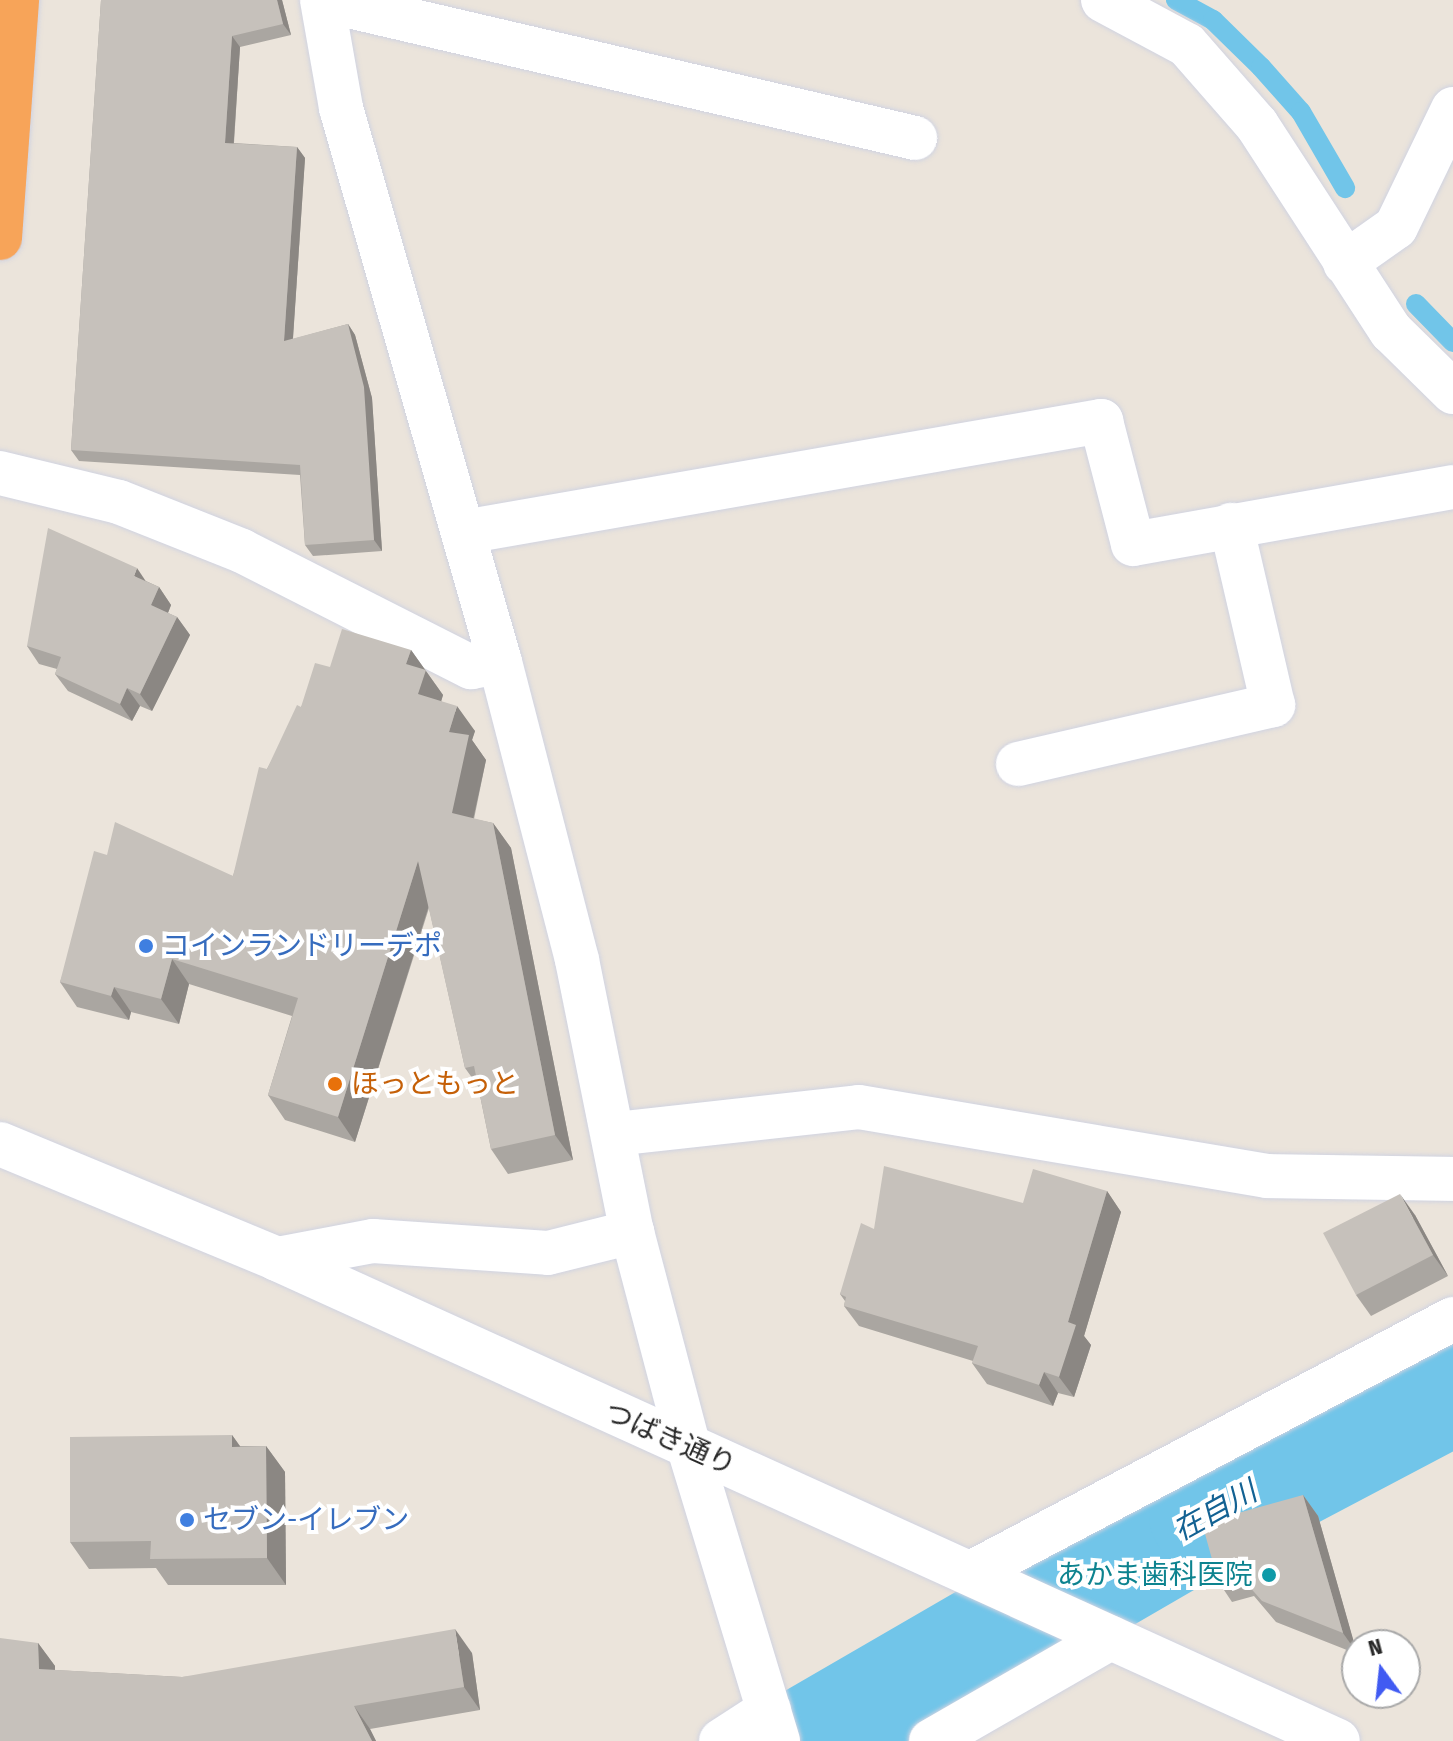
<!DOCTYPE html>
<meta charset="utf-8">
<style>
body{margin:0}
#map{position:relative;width:1453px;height:1741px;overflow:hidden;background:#ebe4db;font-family:"Fira Sans Condensed","Noto Sans JP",sans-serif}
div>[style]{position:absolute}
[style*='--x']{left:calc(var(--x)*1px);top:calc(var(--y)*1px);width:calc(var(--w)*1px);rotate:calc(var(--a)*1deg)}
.stream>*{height:20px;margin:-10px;padding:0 10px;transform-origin:10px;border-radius:10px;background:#71c5e9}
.river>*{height:118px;margin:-59px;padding:0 59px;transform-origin:59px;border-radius:59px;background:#71c5e9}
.roads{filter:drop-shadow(0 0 2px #d0d3e1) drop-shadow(0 0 2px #d0d3e1)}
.street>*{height:44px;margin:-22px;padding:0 22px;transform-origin:22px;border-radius:22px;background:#fff}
.secondary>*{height:44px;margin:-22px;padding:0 22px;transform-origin:22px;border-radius:22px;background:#fff}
.highway>*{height:44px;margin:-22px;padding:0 22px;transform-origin:22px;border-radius:22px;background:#f7a459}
.wall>*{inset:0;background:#aaa6a1}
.shaded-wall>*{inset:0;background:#8b8783}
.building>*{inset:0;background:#c6c1bb}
.dots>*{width:22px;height:22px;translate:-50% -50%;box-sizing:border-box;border:4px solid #fff;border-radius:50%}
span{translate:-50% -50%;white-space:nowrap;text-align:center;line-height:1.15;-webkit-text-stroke:8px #fff;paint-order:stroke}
.shop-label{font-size:28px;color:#366cbe}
.left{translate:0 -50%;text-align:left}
.food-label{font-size:28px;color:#c56008}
.street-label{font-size:28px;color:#292929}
.culture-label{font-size:28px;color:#0d838f}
.right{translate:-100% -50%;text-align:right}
.water-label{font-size:30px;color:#136293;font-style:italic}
.north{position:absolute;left:1341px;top:1629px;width:80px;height:80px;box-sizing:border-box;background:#fff;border:2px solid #a9a9a9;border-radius:50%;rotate:345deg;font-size:22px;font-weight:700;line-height:32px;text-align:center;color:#292929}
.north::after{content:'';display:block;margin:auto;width:28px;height:36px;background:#415bf2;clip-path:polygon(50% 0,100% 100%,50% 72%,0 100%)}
</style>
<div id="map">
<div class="stream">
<div style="--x:1176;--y:0;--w:42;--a:28.4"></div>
<div style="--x:1213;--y:20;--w:67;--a:44.4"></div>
<div style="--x:1261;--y:67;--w:60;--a:48.4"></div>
<div style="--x:1301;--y:112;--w:88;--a:59.9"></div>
<div style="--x:1416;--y:304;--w:53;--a:45.8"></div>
</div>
<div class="river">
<div style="--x:816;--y:1741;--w:453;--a:-30.1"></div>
<div style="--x:1208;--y:1514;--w:277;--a:-27.8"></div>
</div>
<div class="roads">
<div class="street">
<div style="--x:322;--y:0;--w:110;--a:80"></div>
<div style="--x:341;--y:108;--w:576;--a:73.99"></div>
<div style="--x:500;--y:662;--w:308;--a:75.5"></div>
<div style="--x:577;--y:960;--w:278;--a:78.6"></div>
<div style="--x:632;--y:1232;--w:223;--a:75.2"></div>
<div style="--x:323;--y:0;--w:608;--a:13.12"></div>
<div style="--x:1103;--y:0;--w:95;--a:28.2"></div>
<div style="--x:1187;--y:45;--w:106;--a:48.8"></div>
<div style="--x:1257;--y:125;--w:246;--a:57"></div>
<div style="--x:1391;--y:331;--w:87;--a:44.5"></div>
<div style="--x:1345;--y:263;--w:62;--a:-35.2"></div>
<div style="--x:1396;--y:227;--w:131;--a:-64.2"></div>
<div style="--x:0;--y:473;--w:122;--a:13.7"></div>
<div style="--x:119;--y:502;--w:132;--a:21.7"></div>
<div style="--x:242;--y:551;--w:257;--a:26.9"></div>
<div style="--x:471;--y:667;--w:29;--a:-10"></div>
<div style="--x:464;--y:532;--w:647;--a:-9.88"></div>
<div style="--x:1101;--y:421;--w:127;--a:75.4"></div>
<div style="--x:1133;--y:544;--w:325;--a:-10.1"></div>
<div style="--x:1018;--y:764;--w:262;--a:-13"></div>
<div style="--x:1273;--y:705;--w:185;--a:-103.1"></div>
<div style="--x:615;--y:1134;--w:245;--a:-6.3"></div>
<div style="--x:859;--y:1107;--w:414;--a:9.6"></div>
<div style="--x:1267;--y:1176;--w:186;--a:0.9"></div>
<div style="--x:277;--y:1259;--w:98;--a:-10.6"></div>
<div style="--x:373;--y:1241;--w:175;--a:3.9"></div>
<div style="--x:548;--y:1253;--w:87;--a:-14"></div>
<div style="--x:971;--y:1573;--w:545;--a:-27.79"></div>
<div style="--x:721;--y:1741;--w:57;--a:-32.9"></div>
<div style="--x:931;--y:1741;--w:207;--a:-29.9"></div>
</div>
<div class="secondary">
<div style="--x:0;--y:1144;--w:300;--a:22.5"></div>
<div style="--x:277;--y:1259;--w:1165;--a:24.43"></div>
<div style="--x:689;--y:1448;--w:306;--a:73.1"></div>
</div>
<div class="highway">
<div style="--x:0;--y:238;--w:239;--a:-85.9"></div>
</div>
</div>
<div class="wall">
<div style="clip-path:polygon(101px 0,282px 0,291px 35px,240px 47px,234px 143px,297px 147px,305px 158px,293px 339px,348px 324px,355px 335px,372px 398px,382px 551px,313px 556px,305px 545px,300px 475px,79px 461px,71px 450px)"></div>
<div style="clip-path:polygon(146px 581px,159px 587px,171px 605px,168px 613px,177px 617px,190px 635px,152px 711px,140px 706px,132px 721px,68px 691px,55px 674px,57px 669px,39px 664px,27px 646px)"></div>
<div style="clip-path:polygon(411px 650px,443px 695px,441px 701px,475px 731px,472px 740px,486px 760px,474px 819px,493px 823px,511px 848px,573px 1160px,508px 1174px,491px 1149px,478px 1086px,465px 1068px,429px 908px,355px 1142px,285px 1120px,268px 1095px,292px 1016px,189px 984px,179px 1024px,131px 1012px,129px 1020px,77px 1007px,60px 982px,107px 855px,233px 876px,267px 769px,301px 707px,330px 667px)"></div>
<div style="clip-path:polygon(1107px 1191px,1121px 1212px,1084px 1336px,1091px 1345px,1074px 1397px,1058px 1393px,1053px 1406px,987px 1384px,972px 1363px,973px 1361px,859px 1326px,844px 1306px,845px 1301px,840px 1294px,874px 1229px)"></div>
<div style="clip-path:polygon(1415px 1215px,1448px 1276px,1371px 1316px,1356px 1295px)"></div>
<div style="clip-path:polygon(232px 1435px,240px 1446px,266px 1446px,285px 1472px,286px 1585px,168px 1585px,156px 1568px,89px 1569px,70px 1542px)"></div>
<div style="clip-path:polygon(1303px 1495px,1318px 1516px,1357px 1654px,1276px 1622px,1254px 1596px,1232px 1602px,1218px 1581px)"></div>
<div style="clip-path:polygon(38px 1643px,55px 1666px,55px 1670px,182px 1677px,472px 1653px,480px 1710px,370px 1729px,376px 1741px,0 1741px)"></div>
</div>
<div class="shaded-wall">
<div style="clip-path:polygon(277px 0,282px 0,291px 35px,283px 24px)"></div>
<div style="clip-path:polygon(232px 36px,240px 47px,233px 153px,225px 143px)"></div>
<div style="clip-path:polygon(297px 147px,305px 158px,292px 352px,284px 341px)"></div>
<div style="clip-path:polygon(348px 324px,355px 335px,372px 398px,382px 551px,374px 540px)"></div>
<div style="clip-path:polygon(137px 568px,149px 586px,134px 576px)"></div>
<div style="clip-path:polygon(159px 587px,171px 605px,164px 623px,151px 605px)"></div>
<div style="clip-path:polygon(177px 617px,190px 635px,152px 711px,140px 694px)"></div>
<div style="clip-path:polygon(411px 650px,443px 695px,436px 719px,418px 694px,406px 664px)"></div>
<div style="clip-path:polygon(127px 688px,140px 706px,132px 721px,120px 704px)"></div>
<div style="clip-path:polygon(457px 706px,475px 731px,472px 740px,486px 760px,469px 838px,452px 813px,449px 732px)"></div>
<div style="clip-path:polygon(493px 823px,511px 848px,573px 1160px,555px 1135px)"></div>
<div style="clip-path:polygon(418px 861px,435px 886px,355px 1142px,338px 1117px)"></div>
<div style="clip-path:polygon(172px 959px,189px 984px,179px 1024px,161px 999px)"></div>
<div style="clip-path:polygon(114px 987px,131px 1012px,129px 1020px,111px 996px)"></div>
<div style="clip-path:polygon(1107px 1191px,1121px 1212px,1084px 1336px,1091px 1345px,1074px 1397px,1059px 1377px,1068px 1322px)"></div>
<div style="clip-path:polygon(1400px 1194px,1415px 1215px,1448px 1276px,1433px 1255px)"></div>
<div style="clip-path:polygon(1044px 1372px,1058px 1393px,1053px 1406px,1039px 1385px)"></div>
<div style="clip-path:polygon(232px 1435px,251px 1462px,232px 1447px)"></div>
<div style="clip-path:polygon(266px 1446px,285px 1472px,286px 1585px,267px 1558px)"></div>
<div style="clip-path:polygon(1303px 1495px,1318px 1516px,1357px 1653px,1343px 1633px)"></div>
<div style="clip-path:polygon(455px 1629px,472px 1653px,480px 1710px,464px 1687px)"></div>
<div style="clip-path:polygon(38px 1643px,55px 1666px,55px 1692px,39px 1669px)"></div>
<div style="clip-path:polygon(354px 1706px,370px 1729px,376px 1741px,372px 1741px)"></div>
</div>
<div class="building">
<div style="clip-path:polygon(101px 0,277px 0,283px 24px,232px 36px,225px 143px,297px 147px,284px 341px,348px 324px,364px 387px,374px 540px,305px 545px,300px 465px,71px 450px)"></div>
<div style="clip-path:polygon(48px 528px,137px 568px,134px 576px,159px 587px,151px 605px,177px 617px,140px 694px,127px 688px,120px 704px,55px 674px,61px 657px,27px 646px)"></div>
<div style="clip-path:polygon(342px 629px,411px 650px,406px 664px,426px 670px,418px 694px,457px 706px,449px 732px,469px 735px,452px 813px,493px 823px,555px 1135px,491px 1149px,474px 1066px,465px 1068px,418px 861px,338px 1117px,268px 1095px,298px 998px,172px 959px,161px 999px,114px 987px,111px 996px,60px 982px,94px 851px,107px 855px,115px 822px,233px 876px,259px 767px,267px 769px,297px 705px,301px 707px,315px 663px,330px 667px)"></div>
<div style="clip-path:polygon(884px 1166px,1023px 1203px,1033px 1169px,1107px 1191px,1068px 1322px,1076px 1325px,1059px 1377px,1044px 1372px,1039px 1385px,972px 1363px,978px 1346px,844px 1306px,846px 1297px,840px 1294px,861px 1223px,874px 1229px)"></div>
<div style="clip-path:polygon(1400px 1194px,1433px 1255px,1356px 1295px,1323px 1233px)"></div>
<div style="clip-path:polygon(232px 1435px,232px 1447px,266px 1446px,267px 1558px,150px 1559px,151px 1541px,70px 1542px,70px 1437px)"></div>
<div style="clip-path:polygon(1303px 1495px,1343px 1633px,1262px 1601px,1240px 1576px,1218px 1581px,1202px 1523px)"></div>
<div style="clip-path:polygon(455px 1629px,464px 1687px,354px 1706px,372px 1741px,0 1741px,0 1638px,38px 1643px,39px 1669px,182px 1677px)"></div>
</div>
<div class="dots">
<div style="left:146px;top:946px;background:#3f7fe0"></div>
<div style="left:335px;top:1084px;background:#e8710a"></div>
<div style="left:187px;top:1520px;background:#3f7fe0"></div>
<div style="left:1269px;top:1575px;background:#0f9aa8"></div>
</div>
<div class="shop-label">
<span class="left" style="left:162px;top:946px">コインランドリーデポ</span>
<span class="left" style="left:203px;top:1520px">セブン-イレブン</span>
</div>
<div class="food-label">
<span class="left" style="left:351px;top:1084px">ほっともっと</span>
</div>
<div class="street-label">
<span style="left:670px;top:1439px;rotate:24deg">つばき通り</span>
</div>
<div class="culture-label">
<span class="right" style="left:1253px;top:1575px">あかま歯科医院</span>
</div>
<div class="water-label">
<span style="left:1215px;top:1511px;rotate:-29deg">在自川</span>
</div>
<div class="north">N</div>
</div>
